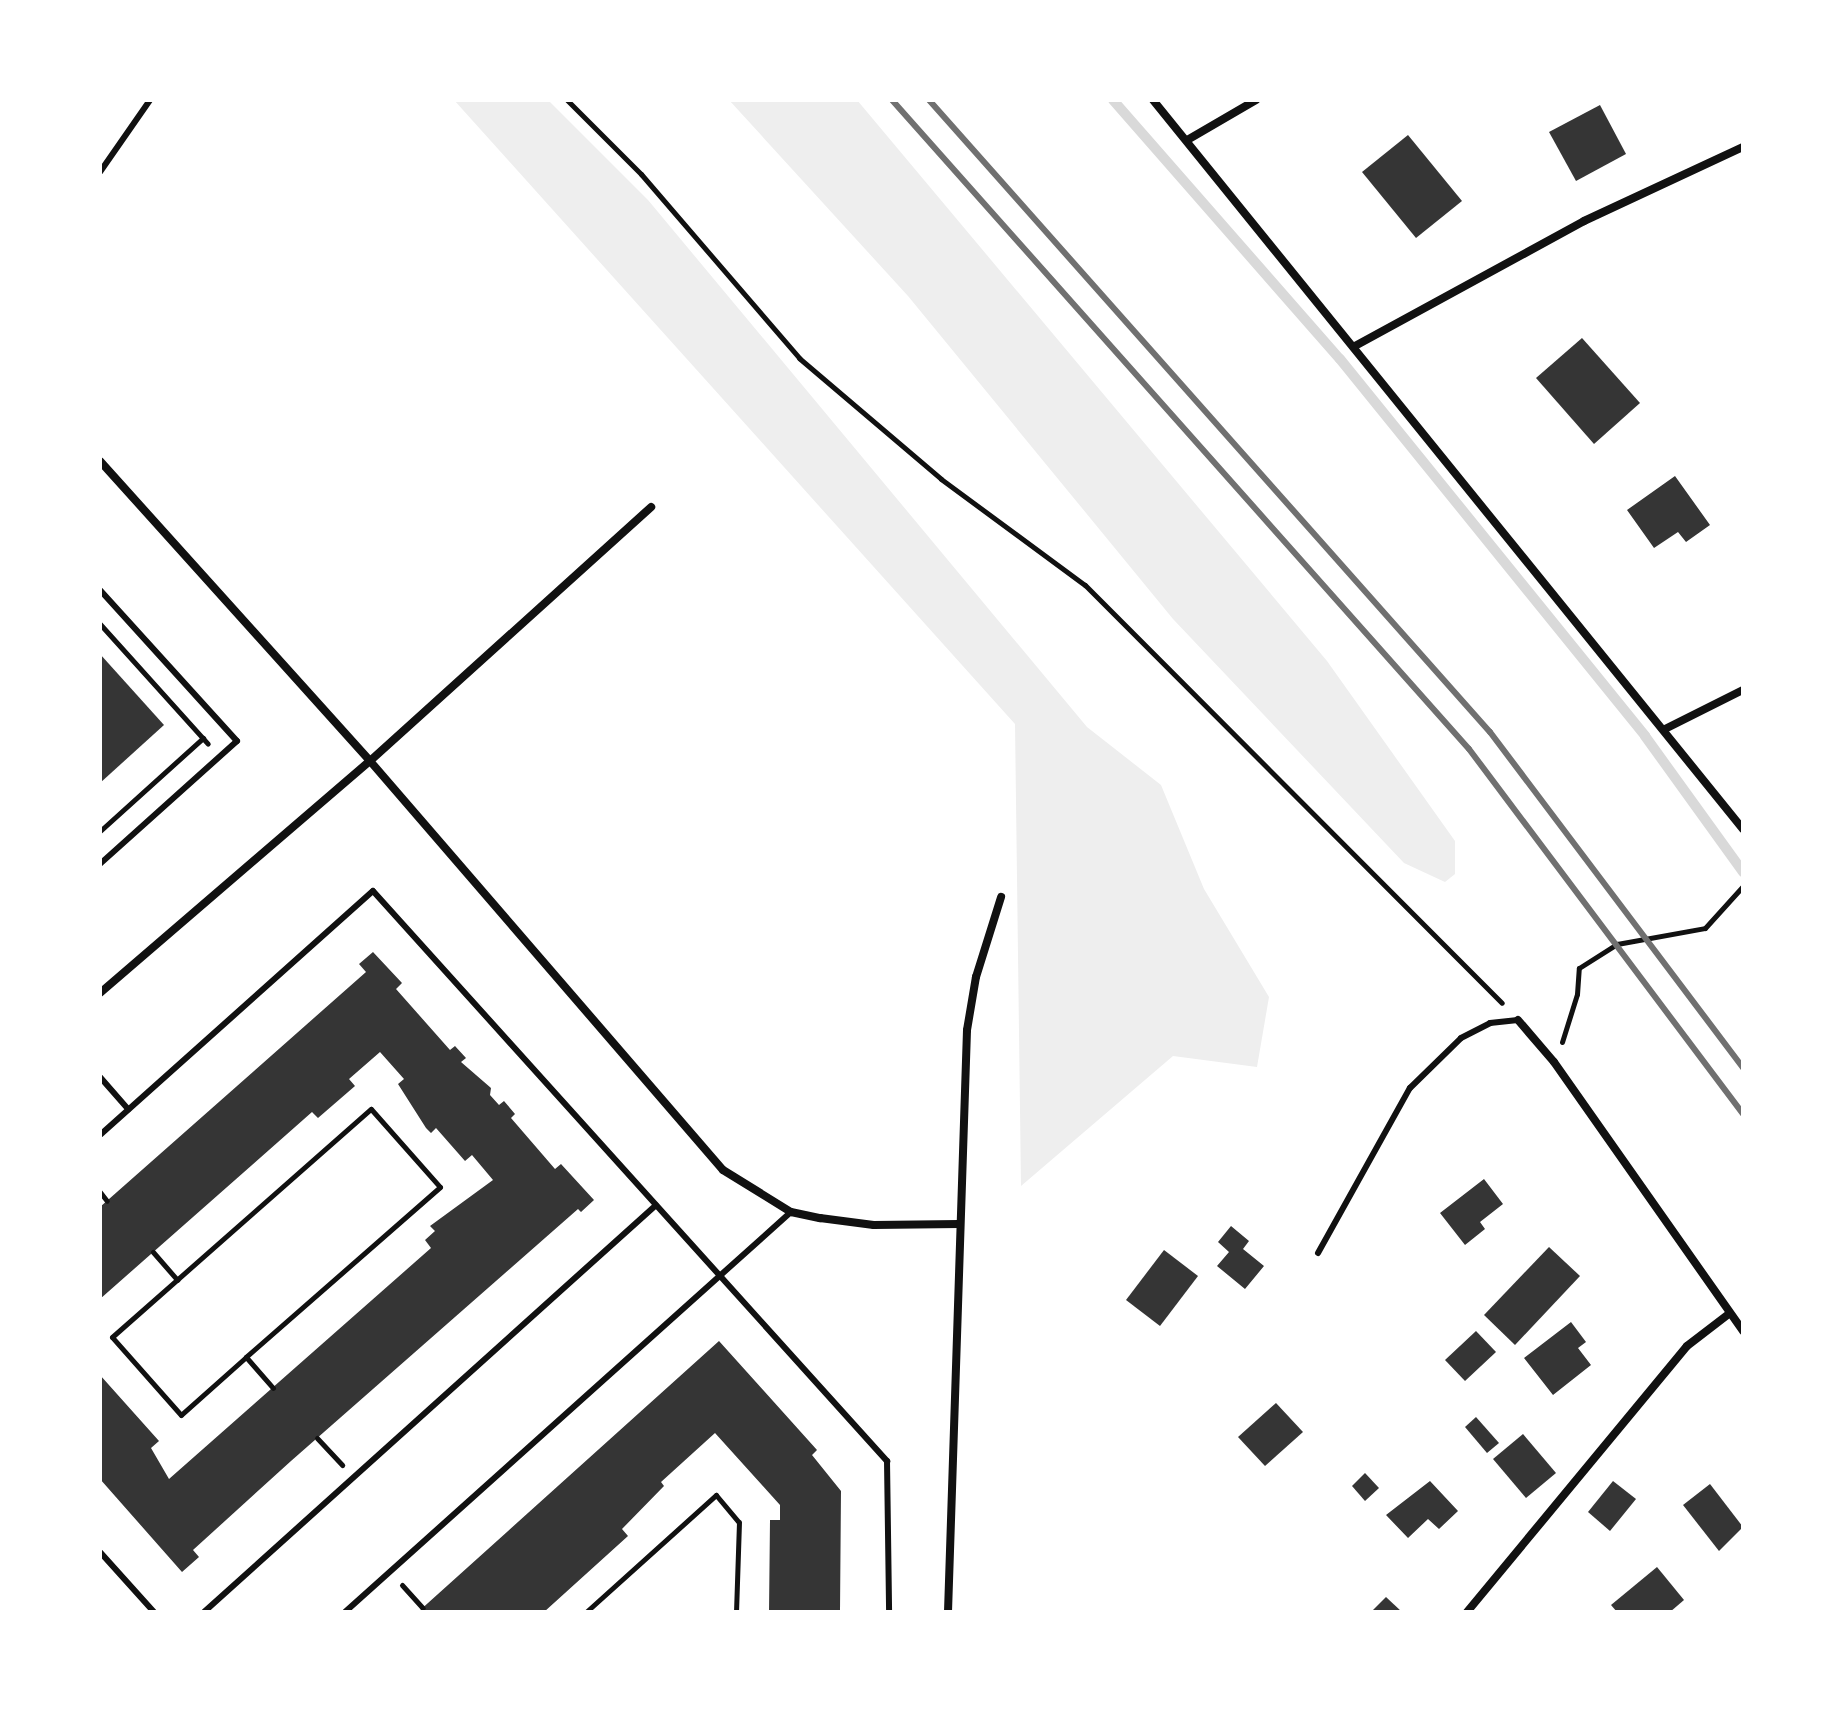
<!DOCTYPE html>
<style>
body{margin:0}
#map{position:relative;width:1843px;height:1712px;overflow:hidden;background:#fff;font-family:Lora,serif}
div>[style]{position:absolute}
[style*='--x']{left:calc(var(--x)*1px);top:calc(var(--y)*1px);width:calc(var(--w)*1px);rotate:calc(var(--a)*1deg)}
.green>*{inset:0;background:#eee}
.stream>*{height:10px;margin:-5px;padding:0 5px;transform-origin:5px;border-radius:5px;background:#d9d9d9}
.building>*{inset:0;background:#353535}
.path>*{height:5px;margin:-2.5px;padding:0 2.5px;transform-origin:2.5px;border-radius:2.5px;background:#111}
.service>*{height:6px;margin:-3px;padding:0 3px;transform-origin:3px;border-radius:3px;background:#111}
.minor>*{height:8px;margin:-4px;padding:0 4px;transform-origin:4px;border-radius:4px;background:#111}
.rail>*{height:6px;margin:-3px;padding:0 3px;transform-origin:3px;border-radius:3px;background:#707070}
span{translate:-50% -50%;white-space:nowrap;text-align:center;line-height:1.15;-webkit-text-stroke:7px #fff;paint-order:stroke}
.frame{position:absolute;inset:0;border:102px solid #fff;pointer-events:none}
</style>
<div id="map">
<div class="green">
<div style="clip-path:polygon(454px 100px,548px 100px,648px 200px,1087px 727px,1161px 785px,1204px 889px,1269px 997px,1257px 1067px,1173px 1056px,1021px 1186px,1015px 724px)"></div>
<div style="clip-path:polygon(729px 100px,857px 100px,1327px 661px,1455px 841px,1455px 874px,1445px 882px,1404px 863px,1173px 619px,908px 296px)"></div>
</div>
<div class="stream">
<div style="--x:1113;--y:100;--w:344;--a:48.8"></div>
<div style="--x:1340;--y:359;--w:485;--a:51"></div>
<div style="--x:1645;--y:736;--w:168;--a:54.2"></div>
</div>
<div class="building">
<div style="clip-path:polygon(1600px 105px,1626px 154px,1576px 181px,1549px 132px)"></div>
<div style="clip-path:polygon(1408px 135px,1462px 201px,1416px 238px,1362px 172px)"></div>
<div style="clip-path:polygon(1582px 338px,1640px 403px,1594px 444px,1536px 378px)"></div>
<div style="clip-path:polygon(1675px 476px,1710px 525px,1686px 542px,1678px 532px,1654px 548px,1627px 510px)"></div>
<div style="clip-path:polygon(100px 654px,164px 725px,100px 783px)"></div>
<div style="clip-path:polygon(373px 952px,402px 983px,396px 989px,450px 1050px,455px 1046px,466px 1058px,461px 1062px,491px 1088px,490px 1095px,499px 1105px,504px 1101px,515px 1114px,511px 1118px,555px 1169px,561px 1164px,594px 1200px,581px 1212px,578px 1209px,291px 1461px,193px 1550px,199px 1557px,182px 1572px,100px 1479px,100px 1375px,159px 1441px,151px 1448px,169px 1479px,431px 1248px,425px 1240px,435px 1231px,430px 1226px,493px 1180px,472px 1155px,465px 1161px,436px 1128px,431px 1133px,426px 1128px,398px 1084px,404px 1079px,380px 1052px,349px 1079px,355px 1086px,318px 1118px,312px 1112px,100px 1299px,100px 1207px,366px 972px,359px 964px)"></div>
<div style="clip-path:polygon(1484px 1179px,1503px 1204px,1480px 1222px,1485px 1229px,1465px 1245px,1440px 1213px)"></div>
<div style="clip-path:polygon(1231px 1226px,1249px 1241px,1243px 1249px,1264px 1266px,1245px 1289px,1217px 1266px,1229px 1252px,1218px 1242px)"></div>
<div style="clip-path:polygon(1549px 1247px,1580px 1276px,1515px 1345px,1484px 1315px)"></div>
<div style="clip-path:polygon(1164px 1250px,1198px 1276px,1160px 1326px,1126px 1300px)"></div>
<div style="clip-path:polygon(1571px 1322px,1586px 1342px,1578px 1348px,1591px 1365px,1553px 1395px,1524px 1358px)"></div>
<div style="clip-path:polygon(1476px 1331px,1496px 1352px,1465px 1381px,1445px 1360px)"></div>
<div style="clip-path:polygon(719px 1341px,817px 1450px,812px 1455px,841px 1491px,840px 1612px,769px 1612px,770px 1520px,780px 1520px,780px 1505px,715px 1433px,661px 1482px,664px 1486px,622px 1529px,628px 1536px,544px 1612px,418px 1612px)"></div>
<div style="clip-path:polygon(1276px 1403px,1303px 1432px,1265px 1466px,1238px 1437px)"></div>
<div style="clip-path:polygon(1476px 1417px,1499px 1443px,1487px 1453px,1465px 1427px)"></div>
<div style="clip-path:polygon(1523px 1434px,1556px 1473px,1526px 1498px,1493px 1459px)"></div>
<div style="clip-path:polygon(1365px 1473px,1379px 1488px,1365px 1501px,1352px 1486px)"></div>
<div style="clip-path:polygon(1430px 1481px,1458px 1511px,1439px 1529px,1428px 1519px,1408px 1538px,1386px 1515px)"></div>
<div style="clip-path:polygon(1613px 1481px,1636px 1499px,1610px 1531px,1588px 1512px)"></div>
<div style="clip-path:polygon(1710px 1484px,1743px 1527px,1719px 1551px,1683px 1505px)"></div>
<div style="clip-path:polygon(1657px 1567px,1684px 1600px,1670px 1612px,1617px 1612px,1611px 1605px)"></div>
<div style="clip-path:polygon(1386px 1597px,1402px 1612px,1371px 1612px)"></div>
</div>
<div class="path">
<div style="--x:567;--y:100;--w:105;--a:45"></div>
<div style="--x:641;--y:174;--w:243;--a:49.3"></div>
<div style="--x:799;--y:358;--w:187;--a:40.4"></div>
<div style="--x:941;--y:479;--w:179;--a:36.4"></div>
<div style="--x:1085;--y:585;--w:590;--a:45.07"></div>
<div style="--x:100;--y:624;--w:161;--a:48"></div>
<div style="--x:100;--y:831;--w:139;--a:-42.1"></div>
<div style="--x:1562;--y:1042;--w:50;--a:-72.6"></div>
<div style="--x:1577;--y:994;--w:26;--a:-86"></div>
<div style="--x:1579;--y:968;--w:45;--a:-32.3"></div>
<div style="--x:1617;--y:944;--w:89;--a:-10.3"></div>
<div style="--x:1705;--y:928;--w:57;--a:-47.9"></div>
<div style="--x:100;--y:1192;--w:11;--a:52"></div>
<div style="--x:153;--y:1252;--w:37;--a:49"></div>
<div style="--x:246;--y:1357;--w:87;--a:138.3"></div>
<div style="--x:181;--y:1415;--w:104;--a:-131.5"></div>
<div style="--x:112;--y:1337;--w:345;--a:-41.4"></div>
<div style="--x:371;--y:1109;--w:104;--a:48.5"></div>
<div style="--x:440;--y:1187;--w:258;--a:138.8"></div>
<div style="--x:246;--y:1357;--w:41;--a:48.9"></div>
<div style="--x:317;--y:1438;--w:37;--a:47"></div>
<div style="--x:402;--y:1585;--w:31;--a:48"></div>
<div style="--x:586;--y:1612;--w:175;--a:-42"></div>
<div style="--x:716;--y:1495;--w:35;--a:50"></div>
<div style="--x:739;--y:1522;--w:90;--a:91.9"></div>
</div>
<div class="service">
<div style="--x:100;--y:172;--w:88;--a:-55.2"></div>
<div style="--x:100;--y:590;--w:204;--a:47.8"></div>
<div style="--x:237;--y:741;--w:184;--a:138.1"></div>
<div style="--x:100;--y:1077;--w:43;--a:48.8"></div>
<div style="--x:100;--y:1135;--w:366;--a:-41.8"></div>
<div style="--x:373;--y:891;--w:768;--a:47.96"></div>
<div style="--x:887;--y:1461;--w:151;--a:89.2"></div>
<div style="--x:1318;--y:1253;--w:189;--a:-60.9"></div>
<div style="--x:1410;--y:1088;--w:71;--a:-44.4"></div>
<div style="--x:1461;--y:1038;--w:33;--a:-27"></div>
<div style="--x:1490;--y:1023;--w:28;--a:-6"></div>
<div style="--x:100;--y:1552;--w:81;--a:48"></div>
<div style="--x:204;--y:1612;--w:608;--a:-42"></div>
<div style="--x:345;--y:1612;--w:599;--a:-41.89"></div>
</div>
<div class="minor">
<div style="--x:1153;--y:100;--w:938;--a:51.02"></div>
<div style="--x:1189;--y:139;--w:78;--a:-30.2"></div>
<div style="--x:1355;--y:346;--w:261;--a:-28.6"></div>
<div style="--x:1584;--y:221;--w:175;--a:-25"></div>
<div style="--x:100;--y:461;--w:404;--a:48"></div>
<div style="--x:370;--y:761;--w:540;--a:49.2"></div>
<div style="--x:723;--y:1170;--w:80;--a:31.7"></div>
<div style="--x:791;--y:1212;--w:30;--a:12"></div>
<div style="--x:820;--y:1218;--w:54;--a:7.4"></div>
<div style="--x:874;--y:1225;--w:85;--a:-0.7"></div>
<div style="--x:1665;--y:729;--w:87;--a:-26.6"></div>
<div style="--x:100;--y:993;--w:356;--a:-40.7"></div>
<div style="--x:370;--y:761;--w:379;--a:-42.1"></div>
<div style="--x:1518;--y:1020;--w:55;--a:49.4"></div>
<div style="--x:1554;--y:1062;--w:329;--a:54.9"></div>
<div style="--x:948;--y:1612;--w:582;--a:-88.13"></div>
<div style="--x:967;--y:1030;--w:54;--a:-80.4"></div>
<div style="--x:976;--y:977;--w:84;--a:-72.6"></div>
<div style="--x:1467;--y:1612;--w:345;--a:-50.4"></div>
<div style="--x:1687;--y:1346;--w:54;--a:-37.5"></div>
</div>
<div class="rail">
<div style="--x:892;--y:100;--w:868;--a:48.36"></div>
<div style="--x:1469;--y:749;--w:456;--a:53.1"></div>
<div style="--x:929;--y:100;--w:845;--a:48.41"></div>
<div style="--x:1490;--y:732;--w:421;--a:53"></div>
</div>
<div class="frame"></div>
</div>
